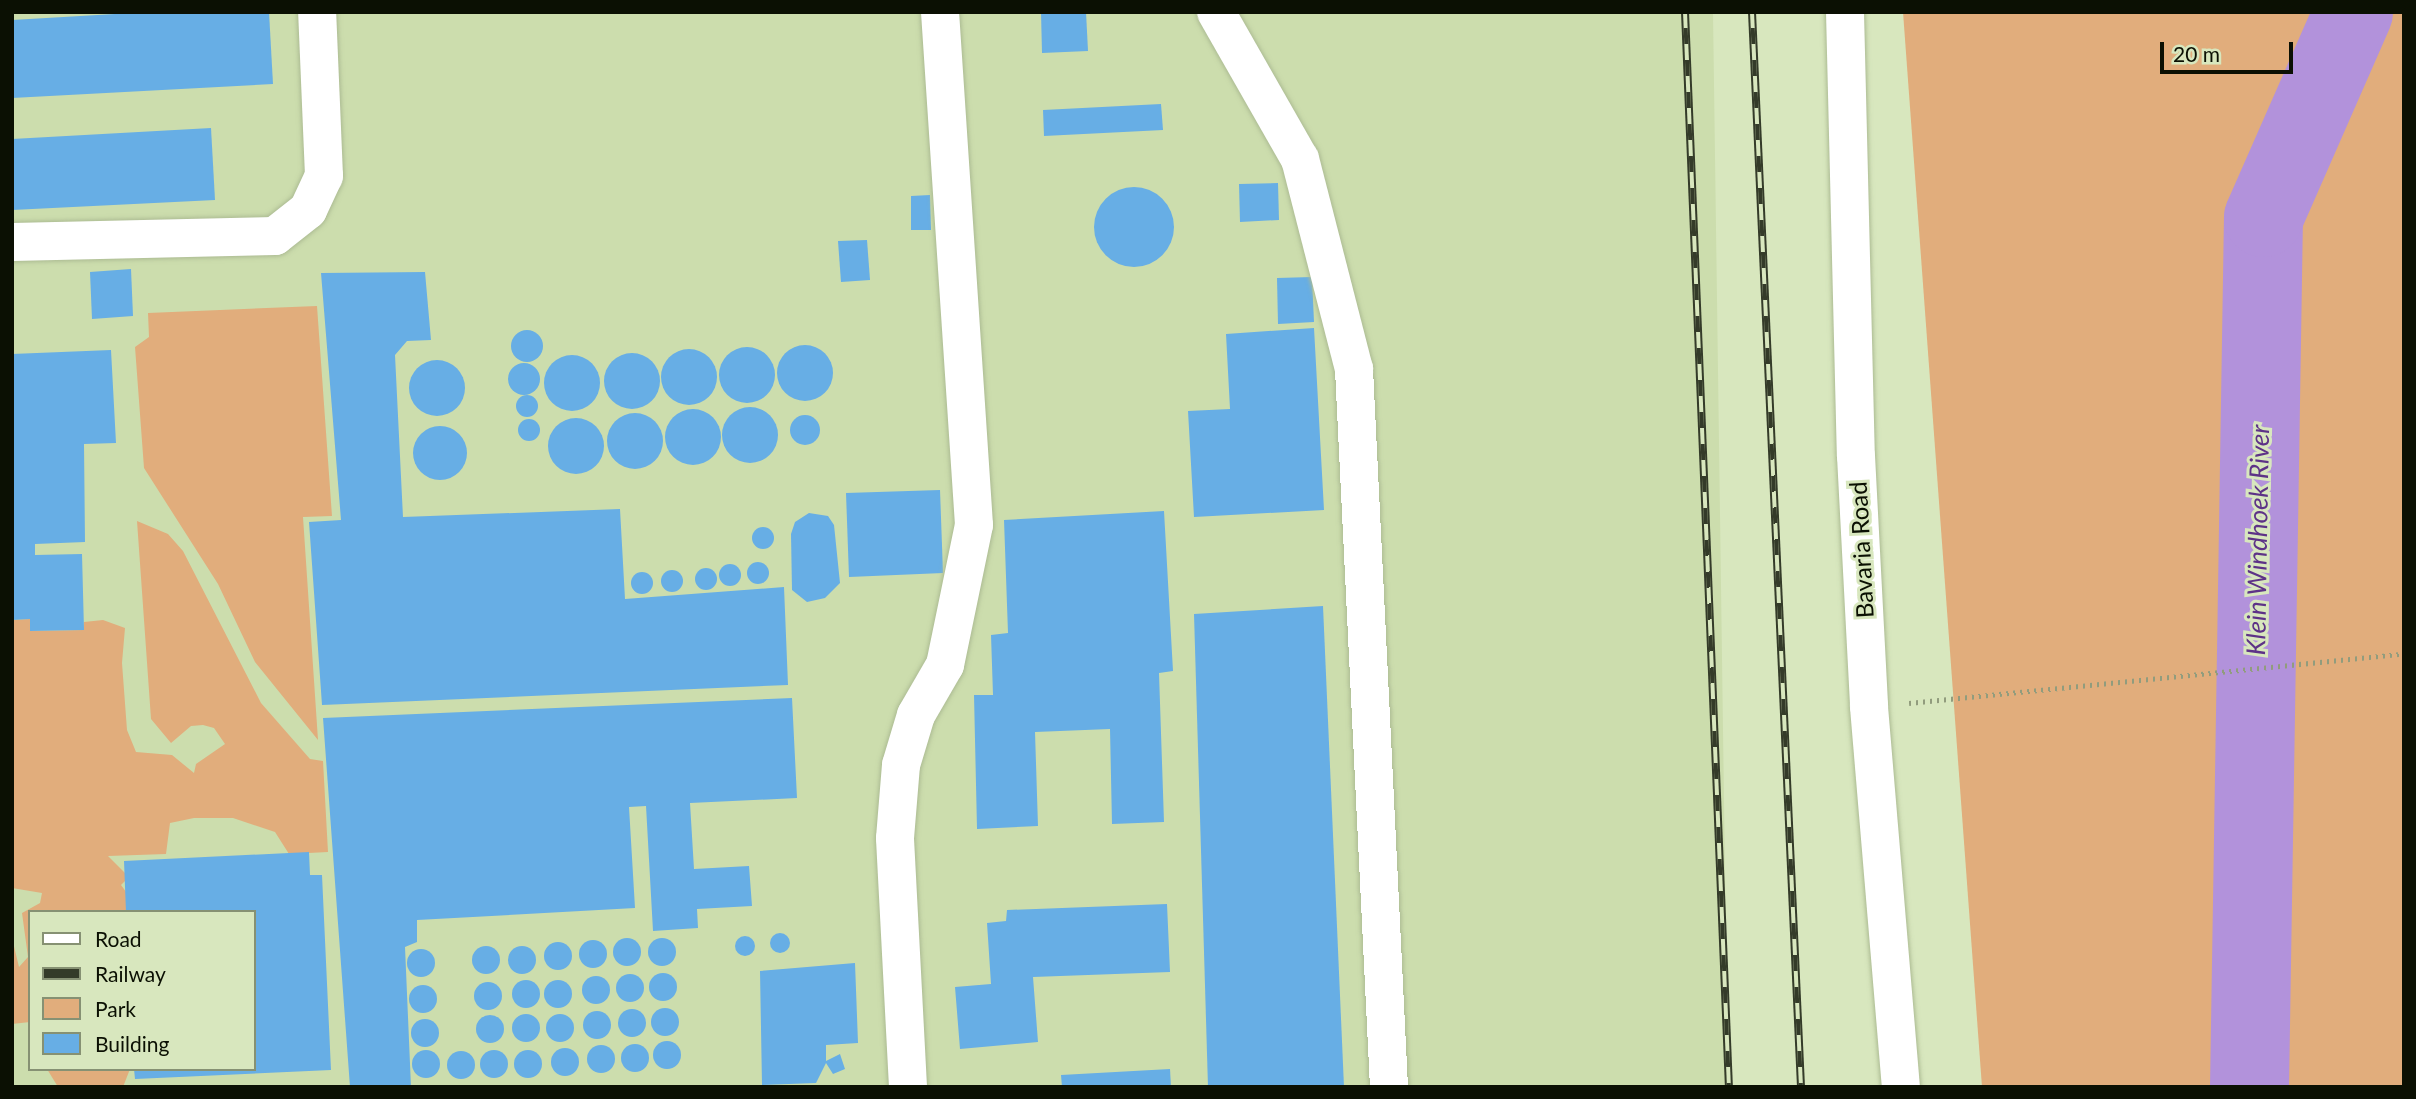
<!DOCTYPE html>
<style>
body{margin:0}
#map{position:relative;width:2416px;height:1099px;overflow:hidden;background:#d8e7be;font-family:Lato,sans-serif}
div>[style]{position:absolute}
[style*='--x']{left:calc(var(--x)*1px);top:calc(var(--y)*1px);width:calc(var(--w)*1px);rotate:calc(var(--a)*1deg)}
.built>*{inset:0;background:#ccddad}
.green>*{inset:0;background:#e1ad7c}
.river>*{height:79px;margin:-39.5px;padding:0 39.5px;transform-origin:39.5px;border-radius:39.5px;background:#b292db}
.building>*{inset:0;background:#67aee5}
.round{border-radius:50%}
.path>*{height:4.5px;margin-top:-2.25px;transform-origin:0;background:repeating-linear-gradient(90deg,#919c7d 0 2px,transparent 0 7px)}
.roads{filter:drop-shadow(0 0 2px #acbb93) drop-shadow(0 0 2px #acbb93)}
.minor>*{height:38px;margin:-19px;padding:0 19px;transform-origin:19px;border-radius:19px;background:#fff}
.rail>*{height:8px;margin-top:-4px;transform-origin:0;background:repeating-linear-gradient(90deg,#d8e7be 0 16px,#343b29 0 32px);box-sizing:border-box;border-block:2px solid #343b29}
span{translate:-50% -50%;white-space:nowrap;text-align:center;line-height:1.15;-webkit-text-stroke:6px #d8e7be;paint-order:stroke}
.street-label{font-size:24px;color:#0b1003}
.water-label{font-size:26px;color:#5d3287;font-style:italic}
.frame{position:absolute;inset:0;border:14px solid #0b1003;pointer-events:none}
.legend{position:absolute;left:28px;top:910px;width:228px;height:161px;box-sizing:border-box;background:#d8e7be;border:2px solid #869173;margin:0;padding:9px 12px;list-style:none;font-size:21px;color:#0b1003}
.legend li{display:flex;align-items:center;gap:14px;height:35px}
.legend b{width:35px;border:2px solid #869173}
.scale{position:absolute;left:2160px;top:42px;width:133px;height:32px;box-sizing:border-box;border:4px solid #0b1003;border-top:0;padding-left:9px;font-size:21px;line-height:24px;white-space:nowrap;color:#0b1003;-webkit-text-stroke:5px #d8e7be;paint-order:stroke}
</style>
<div id="map">
<div class="built">
<div style="clip-path:polygon(evenodd,12px 12px,1713px 12px,1728px 1087px,12px 1087px,12px 12px,30px 912px,254px 912px,254px 1069px,30px 1069px,30px 912px)"></div>
</div>
<div class="green">
<div style="clip-path:polygon(1903px 12px,2404px 12px,2404px 1087px,1982px 1087px)"></div>
<div style="clip-path:polygon(317px 306px,332px 516px,303px 517px,318px 740px,255px 662px,218px 584px,144px 468px,135px 347px,149px 337px,148px 313px)"></div>
<div style="clip-path:polygon(137px 521px,168px 534px,183px 551px,261px 703px,310px 759px,323px 761px,328px 852px,289px 854px,275px 832px,233px 818px,194px 818px,170px 823px,166px 854px,108px 856px,129px 877px,121px 885px,141px 912px,30px 912px,30px 1022px,12px 1024px,12px 938px,19px 967px,28px 957px,22px 913px,40px 903px,42px 893px,12px 888px,12px 620px,30px 619px,31px 631px,83px 630px,84px 622px,103px 620px,125px 628px,122px 663px,127px 730px,136px 752px,172px 755px,194px 773px,196px 764px,225px 744px,214px 728px,203px 725px,191px 726px,171px 743px,151px 719px)"></div>
<div style="clip-path:polygon(47px 1069px,130px 1069px,123px 1087px,58px 1087px)"></div>
</div>
<div class="river">
<div style="--x:2249;--y:1087;--w:870;--a:-89.08"></div>
<div style="--x:2263;--y:217;--w:224;--a:-66.3"></div>
</div>
<div class="building">
<div style="clip-path:polygon(149px 12px,269px 12px,273px 84px,12px 98px,12px 20px)"></div>
<div style="clip-path:polygon(1041px 12px,1086px 12px,1088px 51px,1042px 53px)"></div>
<div style="clip-path:polygon(1161px 104px,1163px 130px,1044px 136px,1043px 110px)"></div>
<div style="clip-path:polygon(211px 128px,215px 200px,12px 210px,12px 139px)"></div>
<div style="clip-path:polygon(1278px 183px,1279px 220px,1240px 222px,1239px 184px)"></div>
<div class="round" style="left:1094px;top:187px;width:80px;height:80px"></div>
<div style="clip-path:polygon(930px 195px,931px 230px,911px 230px,911px 196px)"></div>
<div style="clip-path:polygon(867px 240px,870px 280px,841px 282px,838px 241px)"></div>
<div style="clip-path:polygon(131px 269px,133px 316px,92px 319px,90px 272px)"></div>
<div style="clip-path:polygon(425px 272px,431px 340px,407px 341px,395px 355px,403px 517px,620px 509px,625px 599px,784px 587px,788px 685px,322px 705px,309px 522px,341px 520px,321px 273px)"></div>
<div style="clip-path:polygon(1312px 277px,1314px 322px,1278px 324px,1277px 278px)"></div>
<div style="clip-path:polygon(1314px 328px,1324px 510px,1194px 517px,1188px 411px,1230px 409px,1226px 334px)"></div>
<div class="round" style="left:511px;top:330px;width:32px;height:32px"></div>
<div class="round" style="left:777px;top:345px;width:56px;height:56px"></div>
<div class="round" style="left:719px;top:347px;width:56px;height:56px"></div>
<div class="round" style="left:661px;top:349px;width:56px;height:56px"></div>
<div style="clip-path:polygon(111px 350px,116px 443px,84px 444px,85px 542px,35px 544px,35px 555px,82px 554px,84px 630px,30px 631px,30px 619px,12px 620px,12px 354px)"></div>
<div class="round" style="left:604px;top:353px;width:56px;height:56px"></div>
<div class="round" style="left:544px;top:355px;width:56px;height:56px"></div>
<div class="round" style="left:409px;top:360px;width:56px;height:56px"></div>
<div class="round" style="left:508px;top:363px;width:32px;height:32px"></div>
<div class="round" style="left:516px;top:395px;width:22px;height:22px"></div>
<div class="round" style="left:722px;top:407px;width:56px;height:56px"></div>
<div class="round" style="left:665px;top:409px;width:56px;height:56px"></div>
<div class="round" style="left:607px;top:413px;width:56px;height:56px"></div>
<div class="round" style="left:790px;top:415px;width:30px;height:30px"></div>
<div class="round" style="left:548px;top:418px;width:56px;height:56px"></div>
<div class="round" style="left:518px;top:419px;width:22px;height:22px"></div>
<div class="round" style="left:413px;top:426px;width:54px;height:54px"></div>
<div style="clip-path:polygon(940px 490px,943px 573px,849px 577px,846px 493px)"></div>
<div style="clip-path:polygon(1164px 511px,1173px 671px,1159px 673px,1164px 822px,1112px 824px,1110px 729px,1035px 732px,1038px 826px,977px 829px,974px 695px,993px 695px,991px 635px,1008px 633px,1004px 520px)"></div>
<div style="clip-path:polygon(809px 513px,828px 516px,834px 525px,840px 583px,825px 598px,807px 602px,792px 590px,791px 534px,795px 522px)"></div>
<div class="round" style="left:752px;top:527px;width:22px;height:22px"></div>
<div class="round" style="left:747px;top:562px;width:22px;height:22px"></div>
<div class="round" style="left:719px;top:564px;width:22px;height:22px"></div>
<div class="round" style="left:695px;top:568px;width:22px;height:22px"></div>
<div class="round" style="left:661px;top:570px;width:22px;height:22px"></div>
<div class="round" style="left:631px;top:572px;width:22px;height:22px"></div>
<div style="clip-path:polygon(1323px 606px,1344px 1087px,1208px 1087px,1194px 614px)"></div>
<div style="clip-path:polygon(792px 698px,797px 798px,690px 803px,694px 869px,749px 866px,752px 906px,697px 909px,698px 928px,653px 931px,646px 806px,629px 807px,635px 908px,417px 920px,417px 942px,405px 947px,411px 1087px,350px 1087px,323px 718px)"></div>
<div style="clip-path:polygon(309px 852px,310px 875px,322px 875px,331px 1070px,135px 1079px,134px 1069px,254px 1069px,254px 912px,126px 912px,124px 861px)"></div>
<div style="clip-path:polygon(1167px 904px,1170px 972px,1033px 977px,1038px 1042px,960px 1049px,955px 987px,991px 984px,987px 923px,1006px 921px,1007px 910px)"></div>
<div class="round" style="left:770px;top:933px;width:20px;height:20px"></div>
<div class="round" style="left:735px;top:936px;width:20px;height:20px"></div>
<div class="round" style="left:648px;top:938px;width:28px;height:28px"></div>
<div class="round" style="left:613px;top:938px;width:28px;height:28px"></div>
<div class="round" style="left:579px;top:940px;width:28px;height:28px"></div>
<div class="round" style="left:544px;top:942px;width:28px;height:28px"></div>
<div class="round" style="left:472px;top:946px;width:28px;height:28px"></div>
<div class="round" style="left:508px;top:946px;width:28px;height:28px"></div>
<div class="round" style="left:407px;top:949px;width:28px;height:28px"></div>
<div style="clip-path:polygon(855px 963px,858px 1043px,826px 1045px,826px 1061px,840px 1054px,845px 1069px,833px 1074px,826px 1063px,816px 1083px,762px 1085px,760px 971px)"></div>
<div class="round" style="left:649px;top:973px;width:28px;height:28px"></div>
<div class="round" style="left:616px;top:974px;width:28px;height:28px"></div>
<div class="round" style="left:582px;top:976px;width:28px;height:28px"></div>
<div class="round" style="left:544px;top:980px;width:28px;height:28px"></div>
<div class="round" style="left:512px;top:980px;width:28px;height:28px"></div>
<div class="round" style="left:474px;top:982px;width:28px;height:28px"></div>
<div class="round" style="left:409px;top:985px;width:28px;height:28px"></div>
<div class="round" style="left:651px;top:1008px;width:28px;height:28px"></div>
<div class="round" style="left:618px;top:1009px;width:28px;height:28px"></div>
<div class="round" style="left:583px;top:1011px;width:28px;height:28px"></div>
<div class="round" style="left:512px;top:1014px;width:28px;height:28px"></div>
<div class="round" style="left:546px;top:1014px;width:28px;height:28px"></div>
<div class="round" style="left:476px;top:1015px;width:28px;height:28px"></div>
<div class="round" style="left:411px;top:1019px;width:28px;height:28px"></div>
<div class="round" style="left:653px;top:1041px;width:28px;height:28px"></div>
<div class="round" style="left:621px;top:1044px;width:28px;height:28px"></div>
<div class="round" style="left:587px;top:1045px;width:28px;height:28px"></div>
<div class="round" style="left:551px;top:1048px;width:28px;height:28px"></div>
<div class="round" style="left:412px;top:1050px;width:28px;height:28px"></div>
<div class="round" style="left:514px;top:1050px;width:28px;height:28px"></div>
<div class="round" style="left:480px;top:1050px;width:28px;height:28px"></div>
<div class="round" style="left:447px;top:1051px;width:28px;height:28px"></div>
<div style="clip-path:polygon(1170px 1069px,1171px 1087px,1062px 1087px,1061px 1075px)"></div>
</div>
<div class="path">
<div style="--x:1909;--y:703;--w:497;--a:-5.7"></div>
</div>
<div class="roads">
<div class="minor">
<div style="--x:1216;--y:12;--w:169;--a:60.3"></div>
<div style="--x:1300;--y:159;--w:217;--a:75.6"></div>
<div style="--x:1354;--y:369;--w:719;--a:87.21"></div>
<div style="--x:1845;--y:12;--w:444;--a:88.6"></div>
<div style="--x:1856;--y:456;--w:251;--a:87"></div>
<div style="--x:1869;--y:707;--w:381;--a:85.2"></div>
<div style="--x:12;--y:242;--w:263;--a:-1.3"></div>
<div style="--x:275;--y:236;--w:42;--a:-38.2"></div>
<div style="--x:308;--y:210;--w:38;--a:-65"></div>
<div style="--x:324;--y:176;--w:164;--a:-92.4"></div>
<div style="--x:908;--y:1087;--w:249;--a:-93"></div>
<div style="--x:895;--y:838;--w:73;--a:-85.3"></div>
<div style="--x:901;--y:765;--w:52;--a:-73.3"></div>
<div style="--x:916;--y:715;--w:58;--a:-59.9"></div>
<div style="--x:945;--y:665;--w:143;--a:-78.3"></div>
<div style="--x:974;--y:525;--w:514;--a:-93.79"></div>
</div>
</div>
<div class="rail">
<div style="--x:1685;--y:12;--w:1076;--a:87.66"></div>
<div style="--x:1752;--y:12;--w:1076;--a:87.39"></div>
</div>
<div class="street-label">
<span style="left:1861px;top:550px;rotate:-93deg">Bavaria Road</span>
</div>
<div class="water-label">
<span style="left:2258px;top:540px;rotate:-89deg">Klein Windhoek River</span>
</div>
<div class="frame"></div>
<ul class="legend">
<li><b style="height:9px;background:#fff"></b>Road</li>
<li><b style="height:9px;background:#343b29"></b>Railway</li>
<li><b style="height:19px;background:#e1ad7c"></b>Park</li>
<li><b style="height:19px;background:#67aee5"></b>Building</li>
</ul>
<div class="scale">20 m</div>
</div>
